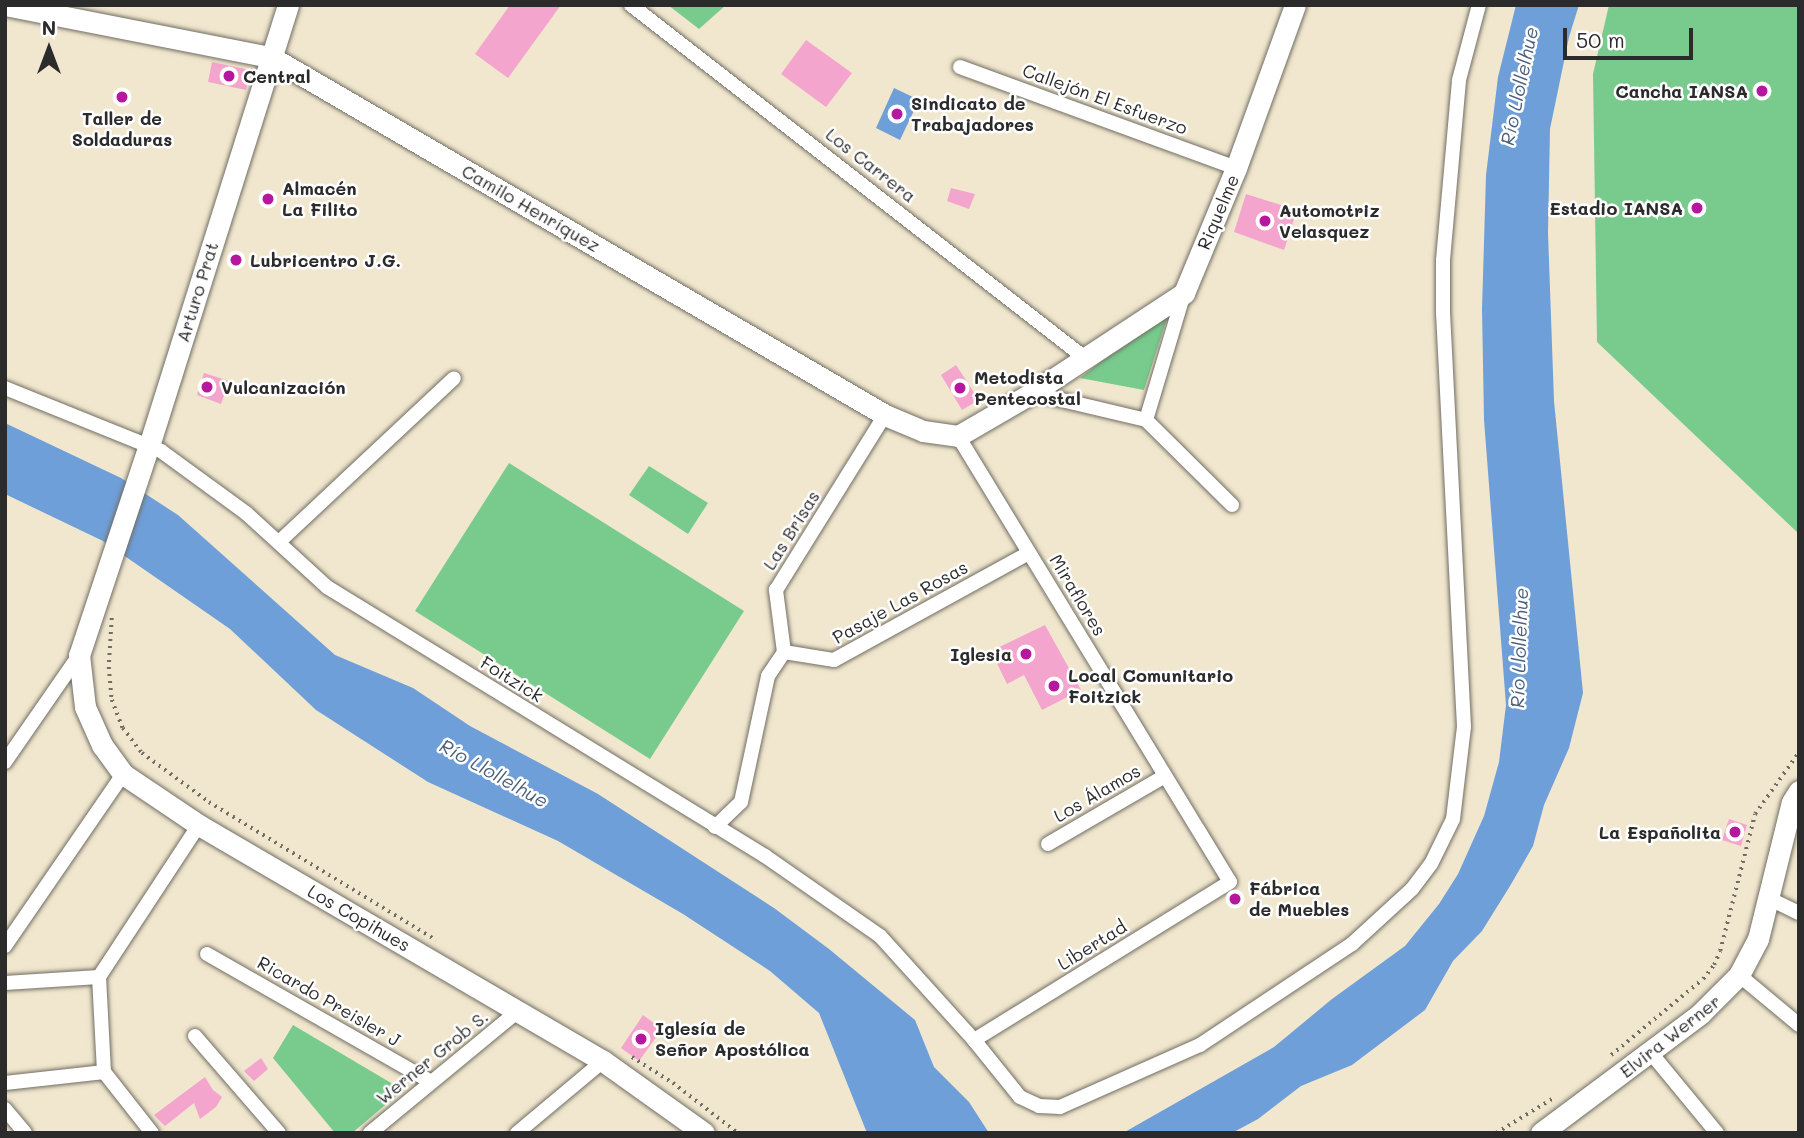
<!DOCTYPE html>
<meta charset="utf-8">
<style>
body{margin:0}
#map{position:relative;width:1804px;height:1138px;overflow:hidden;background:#f1e7ce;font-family:Mali,sans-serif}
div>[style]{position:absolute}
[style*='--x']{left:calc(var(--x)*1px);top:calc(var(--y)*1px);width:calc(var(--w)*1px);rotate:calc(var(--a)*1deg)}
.green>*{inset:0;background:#78cb8d}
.water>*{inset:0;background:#6f9fd9}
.building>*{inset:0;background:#f4a5ce}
.path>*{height:3.5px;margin-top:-1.75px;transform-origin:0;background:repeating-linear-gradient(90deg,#706d64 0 2px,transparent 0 7px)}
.roads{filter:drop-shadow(0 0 2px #706d64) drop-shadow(0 0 2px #706d64)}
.street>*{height:14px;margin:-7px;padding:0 7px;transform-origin:7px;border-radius:7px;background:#fff}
.secondary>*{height:21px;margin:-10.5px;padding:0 10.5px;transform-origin:10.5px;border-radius:10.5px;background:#fff}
.dots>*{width:19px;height:19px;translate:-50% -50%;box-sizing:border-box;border:4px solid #fff;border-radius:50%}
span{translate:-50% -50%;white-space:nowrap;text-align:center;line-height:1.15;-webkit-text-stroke:5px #fff;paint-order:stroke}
.poi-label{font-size:18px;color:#2b2b2b;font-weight:700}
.left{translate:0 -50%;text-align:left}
.right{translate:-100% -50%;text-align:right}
.street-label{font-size:18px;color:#2b2b2b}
.water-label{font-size:19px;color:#4a5f79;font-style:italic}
.frame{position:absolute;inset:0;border:7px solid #2b2b2b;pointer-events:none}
.north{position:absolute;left:14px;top:14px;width:70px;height:70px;-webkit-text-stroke:5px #fff;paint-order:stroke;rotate:0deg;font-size:19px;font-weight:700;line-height:28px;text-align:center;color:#2b2b2b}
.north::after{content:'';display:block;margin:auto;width:24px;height:32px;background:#2b2b2b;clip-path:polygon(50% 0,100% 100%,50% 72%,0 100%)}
.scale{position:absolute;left:1563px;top:28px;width:130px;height:32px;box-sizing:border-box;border:4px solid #2b2b2b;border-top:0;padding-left:9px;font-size:21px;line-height:24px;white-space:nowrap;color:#2b2b2b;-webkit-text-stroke:5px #fff;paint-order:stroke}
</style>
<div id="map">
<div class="green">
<div style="clip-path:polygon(668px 5px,726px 5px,699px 29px)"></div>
<div style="clip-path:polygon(1609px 5px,1799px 5px,1799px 534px,1597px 342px,1593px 74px)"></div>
<div style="clip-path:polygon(1160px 316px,1167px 318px,1144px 390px,1080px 378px)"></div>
<div style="clip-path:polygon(509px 463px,744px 611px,650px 759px,415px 611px)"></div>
<div style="clip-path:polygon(649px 466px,708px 503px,688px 534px,629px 495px)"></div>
<div style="clip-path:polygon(293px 1025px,403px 1090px,352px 1133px,335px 1133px,273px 1058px)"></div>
</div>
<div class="water">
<div style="clip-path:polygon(1516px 5px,1579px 5px,1569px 37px,1550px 129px,1548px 233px,1554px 401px,1583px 693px,1569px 748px,1544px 805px,1533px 846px,1510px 886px,1482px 931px,1453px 961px,1425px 1010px,1352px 1065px,1301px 1086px,1258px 1119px,1232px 1133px,1123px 1133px,1274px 1047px,1332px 999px,1405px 946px,1439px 904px,1458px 874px,1484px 816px,1499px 762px,1506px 705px,1484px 420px,1482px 309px,1486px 175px,1498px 77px)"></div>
<div style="clip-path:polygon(894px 88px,919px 100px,900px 140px,876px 128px)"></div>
<div style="clip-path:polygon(5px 423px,121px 478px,178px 515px,335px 655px,413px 688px,470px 726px,598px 794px,774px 908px,829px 949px,915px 1020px,934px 1067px,969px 1102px,989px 1133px,867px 1133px,819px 1013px,770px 971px,683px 914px,558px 841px,428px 782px,316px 710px,230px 629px,103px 541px,5px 494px)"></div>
</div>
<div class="building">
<div style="clip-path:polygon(510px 5px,561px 5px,508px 78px,475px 54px)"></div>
<div style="clip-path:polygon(806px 40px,852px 73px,826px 107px,781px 74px)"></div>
<div style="clip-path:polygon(212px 62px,250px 70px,246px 90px,208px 82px)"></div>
<div style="clip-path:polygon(951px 188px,975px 194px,969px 209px,947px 201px)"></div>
<div style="clip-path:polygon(1246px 194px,1297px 210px,1284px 250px,1234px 232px)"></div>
<div style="clip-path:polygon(956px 365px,979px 400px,962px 410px,941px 375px)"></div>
<div style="clip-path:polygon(204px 373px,229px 381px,221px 404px,197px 395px)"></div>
<div style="clip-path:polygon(1045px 625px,1081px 690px,1042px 710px,1024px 675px,1007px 684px,991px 651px)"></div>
<div style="clip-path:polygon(1729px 819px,1747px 825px,1741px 846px,1722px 840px)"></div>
<div style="clip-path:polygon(643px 1015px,662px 1029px,639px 1061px,621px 1048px)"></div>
<div style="clip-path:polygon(261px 1058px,268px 1069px,254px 1081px,244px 1071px)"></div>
<div style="clip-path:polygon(205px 1077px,213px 1090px,222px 1097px,216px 1107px,200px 1119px,194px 1103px,165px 1126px,154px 1115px)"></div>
</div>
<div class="path">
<div style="--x:112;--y:618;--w:49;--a:93.5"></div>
<div style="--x:109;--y:667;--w:33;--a:85"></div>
<div style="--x:112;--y:700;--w:30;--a:69"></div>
<div style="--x:123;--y:728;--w:31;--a:53"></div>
<div style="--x:142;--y:753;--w:83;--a:36.2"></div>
<div style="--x:209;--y:802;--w:266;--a:31.3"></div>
<div style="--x:1611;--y:1055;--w:119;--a:-39.6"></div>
<div style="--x:1703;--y:979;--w:18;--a:-52"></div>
<div style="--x:1714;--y:965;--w:15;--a:-67"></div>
<div style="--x:1720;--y:951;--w:141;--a:-75.7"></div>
<div style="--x:1755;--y:814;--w:76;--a:-54.6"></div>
<div style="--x:632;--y:1057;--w:49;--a:32.4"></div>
<div style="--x:673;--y:1083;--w:82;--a:37.6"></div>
<div style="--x:1496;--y:1133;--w:66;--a:-31.3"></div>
</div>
<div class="roads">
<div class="street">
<div style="--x:631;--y:5;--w:575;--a:37.87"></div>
<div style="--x:960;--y:67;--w:294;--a:20.1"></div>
<div style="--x:5;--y:388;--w:168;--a:22"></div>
<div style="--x:161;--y:451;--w:105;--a:36.1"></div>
<div style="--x:246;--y:513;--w:110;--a:42.4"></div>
<div style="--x:327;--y:587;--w:514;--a:31.56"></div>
<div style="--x:765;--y:856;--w:140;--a:34.8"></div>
<div style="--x:880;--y:936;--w:140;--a:47.9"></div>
<div style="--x:974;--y:1040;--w:73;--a:51.1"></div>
<div style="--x:1020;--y:1097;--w:21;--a:25"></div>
<div style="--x:1039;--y:1106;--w:21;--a:3"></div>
<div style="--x:1060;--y:1107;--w:153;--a:-23.9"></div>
<div style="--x:1200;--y:1045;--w:182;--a:-33.6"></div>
<div style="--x:1352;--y:944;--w:81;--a:-42.5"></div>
<div style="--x:1412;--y:889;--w:31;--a:-53"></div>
<div style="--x:1431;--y:864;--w:50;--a:-63.9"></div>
<div style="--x:1453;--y:819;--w:93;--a:-83.2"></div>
<div style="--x:1464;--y:727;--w:415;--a:-92.9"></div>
<div style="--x:1443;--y:313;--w:53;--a:-90"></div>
<div style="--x:1443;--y:260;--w:181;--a:-84.9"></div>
<div style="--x:1459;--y:80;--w:78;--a:-75.1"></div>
<div style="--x:1032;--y:393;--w:117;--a:13.3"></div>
<div style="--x:1146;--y:420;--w:121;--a:44.7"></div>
<div style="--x:1146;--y:420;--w:133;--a:-73.3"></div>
<div style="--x:958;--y:436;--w:522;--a:58.62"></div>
<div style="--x:1230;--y:882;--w:301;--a:148.3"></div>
<div style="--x:280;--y:541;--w:238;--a:-43.1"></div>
<div style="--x:784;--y:652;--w:51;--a:9.1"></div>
<div style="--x:834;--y:660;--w:222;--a:-28.8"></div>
<div style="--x:5;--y:762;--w:130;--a:-55.3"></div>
<div style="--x:715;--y:827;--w:36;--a:-44"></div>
<div style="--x:741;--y:802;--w:129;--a:-77.9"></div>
<div style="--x:768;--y:676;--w:29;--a:-56"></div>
<div style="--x:784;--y:652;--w:63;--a:-97.4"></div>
<div style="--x:776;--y:590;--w:206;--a:-58.1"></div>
<div style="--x:1048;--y:844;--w:135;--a:-30.2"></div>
<div style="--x:1768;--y:898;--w:34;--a:26"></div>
<div style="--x:5;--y:946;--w:209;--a:-55.5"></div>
<div style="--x:207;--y:954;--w:258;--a:29.7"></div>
<div style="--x:1739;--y:975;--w:78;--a:39.8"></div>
<div style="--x:5;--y:983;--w:94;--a:-3.7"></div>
<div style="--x:195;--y:1036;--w:128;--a:49.1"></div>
<div style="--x:1651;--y:1053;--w:104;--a:50.5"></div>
<div style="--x:5;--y:1083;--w:100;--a:-6.3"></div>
<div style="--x:5;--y:1109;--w:31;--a:50"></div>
<div style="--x:152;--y:1133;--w:78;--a:-128.2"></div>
<div style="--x:104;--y:1072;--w:95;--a:-93"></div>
<div style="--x:99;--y:977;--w:182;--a:-56.7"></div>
<div style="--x:370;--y:1133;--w:193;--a:-39.5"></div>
<div style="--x:517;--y:1133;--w:112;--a:-39.9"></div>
</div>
<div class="secondary">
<div style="--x:5;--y:5;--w:271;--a:11.1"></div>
<div style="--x:271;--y:57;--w:711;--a:30.24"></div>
<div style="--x:885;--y:415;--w:41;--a:22.8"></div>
<div style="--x:923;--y:431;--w:35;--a:8"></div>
<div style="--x:958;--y:436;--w:86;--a:-30.2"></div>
<div style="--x:1032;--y:393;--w:182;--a:-33.3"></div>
<div style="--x:1184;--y:293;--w:135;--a:-67.4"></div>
<div style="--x:1236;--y:168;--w:173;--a:-70.1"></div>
<div style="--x:288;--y:5;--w:461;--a:107.5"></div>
<div style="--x:149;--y:445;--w:221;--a:108.4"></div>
<div style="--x:79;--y:655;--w:52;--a:83.4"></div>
<div style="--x:85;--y:707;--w:42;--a:65.9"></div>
<div style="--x:102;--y:745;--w:36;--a:54"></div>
<div style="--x:123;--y:774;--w:92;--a:33.9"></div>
<div style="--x:199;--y:825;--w:468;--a:30.3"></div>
<div style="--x:603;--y:1061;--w:124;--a:35.5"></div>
<div style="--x:1541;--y:1133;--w:199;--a:-36.8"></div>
<div style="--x:1700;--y:1014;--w:55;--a:-45"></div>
<div style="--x:1739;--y:975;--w:41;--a:-62.2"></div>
<div style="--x:1758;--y:939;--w:141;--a:-76.1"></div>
<div style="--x:1792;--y:802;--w:13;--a:-58"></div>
</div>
</div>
<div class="dots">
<div style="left:229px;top:76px;background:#b5179e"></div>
<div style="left:1762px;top:91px;background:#b5179e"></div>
<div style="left:122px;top:97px;background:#b5179e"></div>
<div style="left:897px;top:114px;background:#b5179e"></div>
<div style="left:268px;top:199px;background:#b5179e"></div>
<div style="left:1697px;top:208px;background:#b5179e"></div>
<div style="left:1265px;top:221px;background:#b5179e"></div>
<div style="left:236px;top:260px;background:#b5179e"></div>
<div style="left:207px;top:387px;background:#b5179e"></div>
<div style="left:960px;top:388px;background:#b5179e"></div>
<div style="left:1026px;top:654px;background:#b5179e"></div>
<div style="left:1054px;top:686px;background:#b5179e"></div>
<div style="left:1735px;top:832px;background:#b5179e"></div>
<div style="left:1235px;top:899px;background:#b5179e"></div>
<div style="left:641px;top:1039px;background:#b5179e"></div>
</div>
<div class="poi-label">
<span class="left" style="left:243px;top:76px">Central</span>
<span class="right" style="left:1748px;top:91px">Cancha IANSA</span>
<span class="left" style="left:911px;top:114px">Sindicato de<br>Trabajadores</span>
<span style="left:122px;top:129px">Taller de<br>Soldaduras</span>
<span class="left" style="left:282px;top:199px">Almacén<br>La Filito</span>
<span class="right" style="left:1683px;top:208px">Estadio IANSA</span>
<span class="left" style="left:1279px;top:221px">Automotriz<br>Velasquez</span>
<span class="left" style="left:250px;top:260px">Lubricentro J.G.</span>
<span class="left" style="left:974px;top:388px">Metodista<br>Pentecostal</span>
<span class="left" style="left:221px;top:387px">Vulcanización</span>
<span class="right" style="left:1012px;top:654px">Iglesia</span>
<span class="left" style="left:1068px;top:686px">Local Comunitario<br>Foitzick</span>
<span class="right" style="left:1721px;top:832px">La Españolita</span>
<span class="left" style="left:1249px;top:899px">Fábrica<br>de Muebles</span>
<span class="left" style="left:655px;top:1039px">Iglesía de<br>Señor Apostólica</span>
</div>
<div class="street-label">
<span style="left:1105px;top:99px;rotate:20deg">Callejón El Esfuerzo</span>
<span style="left:871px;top:165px;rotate:38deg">Los Carrera</span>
<span style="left:531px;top:208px;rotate:30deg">Camilo Henríquez</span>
<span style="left:1218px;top:212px;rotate:-67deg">Riquelme</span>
<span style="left:197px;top:292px;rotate:-73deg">Arturo Prat</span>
<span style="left:791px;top:530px;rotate:-58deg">Las Brisas</span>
<span style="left:1078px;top:595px;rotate:59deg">Miraflores</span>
<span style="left:900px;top:602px;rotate:-29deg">Pasaje Las Rosas</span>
<span style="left:512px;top:679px;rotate:32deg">Foitzick</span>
<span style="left:1097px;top:793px;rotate:-30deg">Los Álamos</span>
<span style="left:359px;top:918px;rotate:30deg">Los Copihues</span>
<span style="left:1092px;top:945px;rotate:-32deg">Libertad</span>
<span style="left:329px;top:1001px;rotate:30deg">Ricardo Preisler J</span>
<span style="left:1670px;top:1036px;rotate:-38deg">Elvira Werner</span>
<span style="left:432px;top:1057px;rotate:-39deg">Werner Grob S.</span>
</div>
<div class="water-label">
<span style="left:1519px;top:86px;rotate:-78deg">Río Llollelhue</span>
<span style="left:1519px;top:648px;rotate:-88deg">Río Llollelhue</span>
<span style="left:494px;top:773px;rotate:29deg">Río Llollelhue</span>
</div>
<div class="frame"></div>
<div class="north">N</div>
<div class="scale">50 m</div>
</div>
